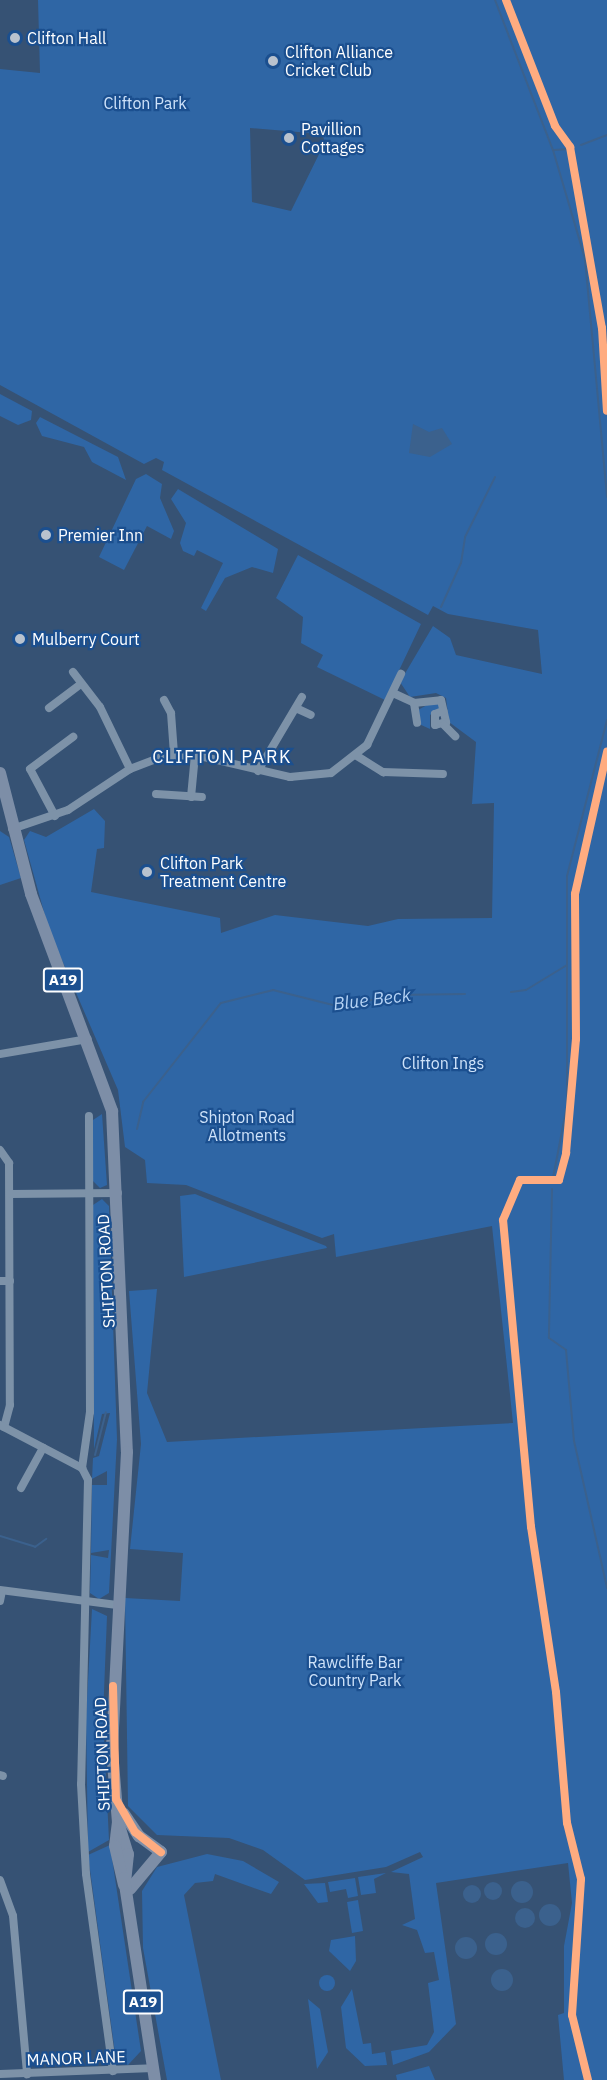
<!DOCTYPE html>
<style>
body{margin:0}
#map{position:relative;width:607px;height:2080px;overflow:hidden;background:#365274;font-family:"IBM Plex Sans",sans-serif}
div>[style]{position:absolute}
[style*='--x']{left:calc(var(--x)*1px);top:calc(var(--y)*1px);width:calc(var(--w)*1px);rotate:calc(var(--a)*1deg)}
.green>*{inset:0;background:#2f66a5}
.round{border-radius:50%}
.water>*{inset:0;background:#3b618d}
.stream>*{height:2px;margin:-1px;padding:0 1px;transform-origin:1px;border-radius:1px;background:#3b618d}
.minor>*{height:8px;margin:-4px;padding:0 4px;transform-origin:4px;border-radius:4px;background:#7d92a8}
.primary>*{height:12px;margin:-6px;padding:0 6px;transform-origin:6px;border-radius:6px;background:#7d8ea7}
.cycleway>*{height:8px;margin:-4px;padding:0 4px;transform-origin:4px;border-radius:4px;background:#ffac80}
.dots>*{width:16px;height:16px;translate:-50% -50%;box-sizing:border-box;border:3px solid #1b4f8f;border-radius:50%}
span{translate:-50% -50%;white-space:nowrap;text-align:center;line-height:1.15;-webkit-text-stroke:4.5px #1b4f8f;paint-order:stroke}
.shield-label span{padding:2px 4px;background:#1b4f8f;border:2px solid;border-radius:4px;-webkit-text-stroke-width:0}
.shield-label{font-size:15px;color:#fff;font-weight:700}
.poi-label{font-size:16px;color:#fff}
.left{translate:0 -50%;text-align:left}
.park-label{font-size:16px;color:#cfe3fa}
.street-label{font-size:16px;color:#fff}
.neighbourhood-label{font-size:18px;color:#fff;letter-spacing:1.5px}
.water-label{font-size:18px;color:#b5d3f5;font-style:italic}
</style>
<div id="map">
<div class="green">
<div style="clip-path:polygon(evenodd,38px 0,607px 0,607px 2080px,564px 2080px,558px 2015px,564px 2013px,564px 1946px,572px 1903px,568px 1863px,436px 1883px,456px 2024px,429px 2052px,393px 2065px,391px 2051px,427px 2045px,434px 2032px,428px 1983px,439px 1980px,434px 1952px,425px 1953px,417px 1930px,402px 1925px,415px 1919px,409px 1874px,391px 1872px,423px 1857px,420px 1852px,386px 1867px,305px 1880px,263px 1850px,229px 1838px,157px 1835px,128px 1806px,125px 1598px,180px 1601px,183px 1553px,130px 1549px,141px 1444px,129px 1291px,157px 1289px,147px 1393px,167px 1442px,513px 1423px,492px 1226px,336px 1257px,334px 1234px,322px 1238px,186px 1185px,147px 1183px,145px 1160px,125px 1147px,118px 1090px,49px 930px,24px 840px,30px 831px,46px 837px,94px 809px,105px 821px,104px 848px,97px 849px,91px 892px,220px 918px,221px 933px,275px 915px,368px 926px,398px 919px,492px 918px,494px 803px,472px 804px,476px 742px,449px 722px,446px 698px,436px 693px,410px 697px,400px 682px,433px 626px,450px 638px,456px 655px,542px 674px,538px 630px,448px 614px,433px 606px,428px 615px,162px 470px,164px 462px,156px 458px,144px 464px,0 385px,0 69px,40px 73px,38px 0,250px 128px,322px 134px,325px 142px,291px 211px,252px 202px,250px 128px)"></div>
<div style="clip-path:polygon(0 394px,32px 411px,31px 420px,18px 425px,0 416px)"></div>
<div style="clip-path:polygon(40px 417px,118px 457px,126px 480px,92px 462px,84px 447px,42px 436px,36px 423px)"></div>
<div style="clip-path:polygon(146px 474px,162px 484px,160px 498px,174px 531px,171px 539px,147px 526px,124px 570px,99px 557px,136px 479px)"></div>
<div style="clip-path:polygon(178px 489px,278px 549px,273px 573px,252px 567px,225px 578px,206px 611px,201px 608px,223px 563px,197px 550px,194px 556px,183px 551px,180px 543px,186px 523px,171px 499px)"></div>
<div style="clip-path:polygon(298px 555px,421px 624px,385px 700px,317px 667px,323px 655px,301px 643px,303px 617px,276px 598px)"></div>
<div style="clip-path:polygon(436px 700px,441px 708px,430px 715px,430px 729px,419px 724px,418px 710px)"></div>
<div style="clip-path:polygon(0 831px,9px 837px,21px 878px,0 885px)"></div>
<div style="clip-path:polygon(102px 1114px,107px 1185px,100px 1188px,93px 1181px,93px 1120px)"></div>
<div style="clip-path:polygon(195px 1194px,326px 1246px,327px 1248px,184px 1277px,180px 1196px)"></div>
<div style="clip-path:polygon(102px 1199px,109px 1206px,117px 1439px,109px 1593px,99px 1599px,90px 1593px,91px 1555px,108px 1558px,109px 1550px,91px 1553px,92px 1485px,107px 1485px,107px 1471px,92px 1479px,93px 1458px,99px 1456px,110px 1413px,102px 1414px,94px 1449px,93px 1205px)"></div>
<div style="clip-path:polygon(92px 1609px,107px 1616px,103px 1717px,109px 1840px,88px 1852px,86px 1717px)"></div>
<div style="clip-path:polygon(110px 1845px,141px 2051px,128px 2065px,116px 2060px,88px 1855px)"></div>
<div style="clip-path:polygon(207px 1854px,243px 1861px,279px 1882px,271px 1894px,215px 1874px,213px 1881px,195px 1883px,184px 1895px,221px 2080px,167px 2080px,143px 1948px,142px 1891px,157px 1867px)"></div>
<div style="clip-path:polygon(386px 1873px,374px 1879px,376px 1893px,361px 1895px,358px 1877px)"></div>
<div style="clip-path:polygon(355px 1878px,358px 1896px,348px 1898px,346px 1889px,330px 1892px,328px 1882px)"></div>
<div style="clip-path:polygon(325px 1883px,328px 1902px,318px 1903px,304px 1884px)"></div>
<div style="clip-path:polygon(358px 1900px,363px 1931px,352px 1933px,347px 1902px)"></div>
<div style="clip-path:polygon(355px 1936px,356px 1961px,350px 1971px,329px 1951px,331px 1940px)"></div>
<div class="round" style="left:319px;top:1975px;width:16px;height:16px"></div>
<div style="clip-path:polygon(352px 1989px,363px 2044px,371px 2043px,372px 2054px,385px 2052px,387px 2065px,365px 2066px,346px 2048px,341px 2007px)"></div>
<div style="clip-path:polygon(308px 1999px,320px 2009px,328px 2052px,317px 2069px)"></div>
<div style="clip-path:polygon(429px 2066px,435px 2080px,397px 2080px,396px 2075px)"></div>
</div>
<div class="water">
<div style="clip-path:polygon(413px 424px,429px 432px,442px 428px,452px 444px,430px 457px,409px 453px)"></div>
<div class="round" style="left:511px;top:1881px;width:22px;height:22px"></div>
<div class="round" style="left:484px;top:1882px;width:18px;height:18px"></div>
<div class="round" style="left:463px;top:1885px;width:18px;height:18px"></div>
<div class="round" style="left:539px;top:1904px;width:22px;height:22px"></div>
<div class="round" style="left:515px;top:1908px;width:20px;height:20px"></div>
<div class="round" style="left:485px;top:1933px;width:22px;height:22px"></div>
<div class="round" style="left:455px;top:1937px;width:22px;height:22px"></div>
<div class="round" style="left:491px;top:1969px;width:22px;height:22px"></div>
</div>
<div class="stream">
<div style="--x:495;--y:0;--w:161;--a:68.9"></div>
<div style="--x:553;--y:150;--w:114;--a:73.6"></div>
<div style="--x:585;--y:259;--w:239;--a:84.7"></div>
<div style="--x:581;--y:145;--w:28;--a:-21"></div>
<div style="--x:554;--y:150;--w:15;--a:-4"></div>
<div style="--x:441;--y:607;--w:48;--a:-65.6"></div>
<div style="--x:461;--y:563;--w:26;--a:-81"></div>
<div style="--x:465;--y:537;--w:67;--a:-63.4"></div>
<div style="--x:511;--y:992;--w:15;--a:-8"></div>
<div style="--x:526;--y:990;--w:48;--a:-31.4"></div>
<div style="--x:137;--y:1129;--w:28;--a:-77"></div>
<div style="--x:143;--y:1102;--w:126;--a:-51.8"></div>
<div style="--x:221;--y:1003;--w:54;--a:-14"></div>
<div style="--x:273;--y:990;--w:70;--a:14"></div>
<div style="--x:341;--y:1007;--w:54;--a:-12.8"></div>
<div style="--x:394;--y:995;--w:71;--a:-0.8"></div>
<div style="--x:553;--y:1178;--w:74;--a:-79.1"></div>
<div style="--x:567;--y:1105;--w:229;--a:-90"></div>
<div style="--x:567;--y:876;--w:161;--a:-75.6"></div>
<div style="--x:552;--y:1189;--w:149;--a:91.2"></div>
<div style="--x:549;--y:1338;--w:21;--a:35"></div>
<div style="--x:566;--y:1350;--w:91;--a:85"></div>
<div style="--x:574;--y:1441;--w:151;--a:77.3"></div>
<div style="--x:95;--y:1455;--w:44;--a:-75.7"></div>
<div style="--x:0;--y:1536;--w:37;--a:17"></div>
<div style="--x:35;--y:1547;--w:14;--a:-36"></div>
</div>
<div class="minor">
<div style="--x:73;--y:672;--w:44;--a:52.4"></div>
<div style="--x:100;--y:707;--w:69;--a:64.2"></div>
<div style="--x:393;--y:693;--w:23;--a:25"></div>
<div style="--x:414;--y:703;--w:27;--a:-6"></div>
<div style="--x:441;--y:700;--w:23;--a:77"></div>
<div style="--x:446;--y:722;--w:11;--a:165"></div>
<div style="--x:435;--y:725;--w:11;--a:-90"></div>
<div style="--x:435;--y:714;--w:9;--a:-21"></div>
<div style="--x:164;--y:700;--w:15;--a:62"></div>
<div style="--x:171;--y:713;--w:41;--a:85.8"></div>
<div style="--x:414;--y:703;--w:20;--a:81"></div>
<div style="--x:49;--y:708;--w:40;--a:-37"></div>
<div style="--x:298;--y:709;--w:14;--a:25"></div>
<div style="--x:444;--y:725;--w:16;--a:45"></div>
<div style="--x:357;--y:756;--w:31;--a:32"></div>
<div style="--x:383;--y:772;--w:60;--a:1.9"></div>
<div style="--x:258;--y:771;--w:86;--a:-59.3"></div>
<div style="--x:156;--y:794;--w:46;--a:3.7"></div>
<div style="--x:191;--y:797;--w:42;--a:-84.6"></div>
<div style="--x:55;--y:816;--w:53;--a:-118"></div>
<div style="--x:30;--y:769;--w:54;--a:-36.7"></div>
<div style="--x:12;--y:829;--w:59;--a:-18.7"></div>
<div style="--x:68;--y:810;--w:74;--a:-33.5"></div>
<div style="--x:130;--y:769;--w:33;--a:-21"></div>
<div style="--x:161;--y:757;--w:34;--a:-3"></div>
<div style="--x:195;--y:755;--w:98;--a:13"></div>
<div style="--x:290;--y:777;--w:41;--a:-5.6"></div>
<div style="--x:331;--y:773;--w:46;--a:-37.9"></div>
<div style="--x:367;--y:745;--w:79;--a:-64.4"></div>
<div style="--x:0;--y:1054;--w:89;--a:-9.7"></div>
<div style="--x:0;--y:1150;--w:16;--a:55"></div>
<div style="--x:9;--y:1163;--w:242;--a:89.8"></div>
<div style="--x:10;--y:1405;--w:23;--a:105"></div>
<div style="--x:10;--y:1194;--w:108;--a:-0.5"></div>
<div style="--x:0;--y:1281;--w:10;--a:0"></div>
<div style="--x:0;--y:1425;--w:93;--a:27.7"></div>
<div style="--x:82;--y:1468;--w:13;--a:63"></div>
<div style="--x:88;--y:1480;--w:304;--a:91.3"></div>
<div style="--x:81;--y:1784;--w:90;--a:86.8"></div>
<div style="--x:86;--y:1874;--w:199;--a:82.2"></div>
<div style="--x:82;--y:1468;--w:57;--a:-81.9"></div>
<div style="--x:90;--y:1412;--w:296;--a:-90.2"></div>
<div style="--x:21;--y:1488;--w:46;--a:-61.2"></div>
<div style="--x:0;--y:1590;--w:118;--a:7.3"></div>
<div style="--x:0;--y:1601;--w:10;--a:-79"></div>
<div style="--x:0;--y:1775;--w:3;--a:18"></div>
<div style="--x:0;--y:1880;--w:38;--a:70"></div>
<div style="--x:13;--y:1916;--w:159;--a:84.9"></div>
<div style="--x:0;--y:2074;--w:153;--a:-2.2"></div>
</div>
<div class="primary">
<div style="--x:0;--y:773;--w:125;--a:75.6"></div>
<div style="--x:31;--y:894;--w:232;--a:69.5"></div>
<div style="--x:112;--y:1111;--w:341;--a:87.5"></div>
<div style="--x:127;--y:1452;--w:299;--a:92.9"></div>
<div style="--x:112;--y:1751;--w:71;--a:85.2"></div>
<div style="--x:118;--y:1822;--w:34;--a:73"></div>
<div style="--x:128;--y:1854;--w:31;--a:96"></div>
<div style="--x:124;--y:1814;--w:27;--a:56"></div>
<div style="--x:139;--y:1836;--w:27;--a:36"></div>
<div style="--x:161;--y:1852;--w:48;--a:130"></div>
<div style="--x:118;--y:1822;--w:24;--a:97"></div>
<div style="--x:115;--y:1846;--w:40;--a:77"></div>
<div style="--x:124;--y:1878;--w:204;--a:81.3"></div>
</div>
<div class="cycleway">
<div style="--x:506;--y:0;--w:135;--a:68.7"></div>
<div style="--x:555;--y:126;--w:26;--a:54"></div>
<div style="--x:570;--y:147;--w:184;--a:80"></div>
<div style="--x:602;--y:328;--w:83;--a:86.6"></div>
<div style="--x:113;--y:1686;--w:113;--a:88.5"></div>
<div style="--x:116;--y:1799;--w:38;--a:60"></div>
<div style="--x:135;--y:1832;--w:33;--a:38"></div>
<div style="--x:588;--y:2080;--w:67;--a:-103.8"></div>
<div style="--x:572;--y:2015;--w:136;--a:-86.2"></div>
<div style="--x:581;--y:1879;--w:58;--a:-104"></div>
<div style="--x:567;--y:1823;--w:131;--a:-94.8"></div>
<div style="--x:556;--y:1692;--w:167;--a:-98.6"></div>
<div style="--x:531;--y:1527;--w:308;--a:-95.2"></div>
<div style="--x:503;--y:1220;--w:43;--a:-67"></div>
<div style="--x:520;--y:1180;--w:39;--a:0"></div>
<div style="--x:559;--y:1180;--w:28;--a:-75"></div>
<div style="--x:566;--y:1153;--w:114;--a:-85"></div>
<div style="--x:576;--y:1039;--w:145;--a:-90.4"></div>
<div style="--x:575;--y:894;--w:146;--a:-77.3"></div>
</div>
<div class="dots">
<div style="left:15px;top:38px;background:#b9c2ce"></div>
<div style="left:273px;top:61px;background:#b9c2ce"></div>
<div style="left:289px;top:138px;background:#b9c2ce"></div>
<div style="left:46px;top:535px;background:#b9c2ce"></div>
<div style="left:20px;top:639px;background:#b9c2ce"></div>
<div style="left:147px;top:872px;background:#b9c2ce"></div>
</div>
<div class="shield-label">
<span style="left:63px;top:980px">A19</span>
<span style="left:143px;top:2002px">A19</span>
</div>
<div class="poi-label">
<span class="left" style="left:27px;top:38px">Clifton Hall</span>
<span class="left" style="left:285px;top:61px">Clifton Alliance<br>Cricket Club</span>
<span class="left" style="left:301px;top:138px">Pavillion<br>Cottages</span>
<span class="left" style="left:58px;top:535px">Premier Inn</span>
<span class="left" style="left:32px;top:639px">Mulberry Court</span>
<span class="left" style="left:160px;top:872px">Clifton Park<br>Treatment Centre</span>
</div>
<div class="park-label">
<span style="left:145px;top:103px">Clifton Park</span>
<span style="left:443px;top:1063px">Clifton Ings</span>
<span style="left:247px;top:1126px">Shipton Road<br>Allotments</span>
<span style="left:355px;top:1671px">Rawcliffe Bar<br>Country Park</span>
</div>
<div class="street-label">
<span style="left:106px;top:1271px;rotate:-93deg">SHIPTON ROAD</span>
<span style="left:102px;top:1754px;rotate:-92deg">SHIPTON ROAD</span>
<span style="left:76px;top:2058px;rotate:-2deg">MANOR LANE</span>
</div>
<div class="neighbourhood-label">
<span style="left:222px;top:757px">CLIFTON PARK</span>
</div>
<div class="water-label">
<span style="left:372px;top:1000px;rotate:-7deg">Blue Beck</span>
</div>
</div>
